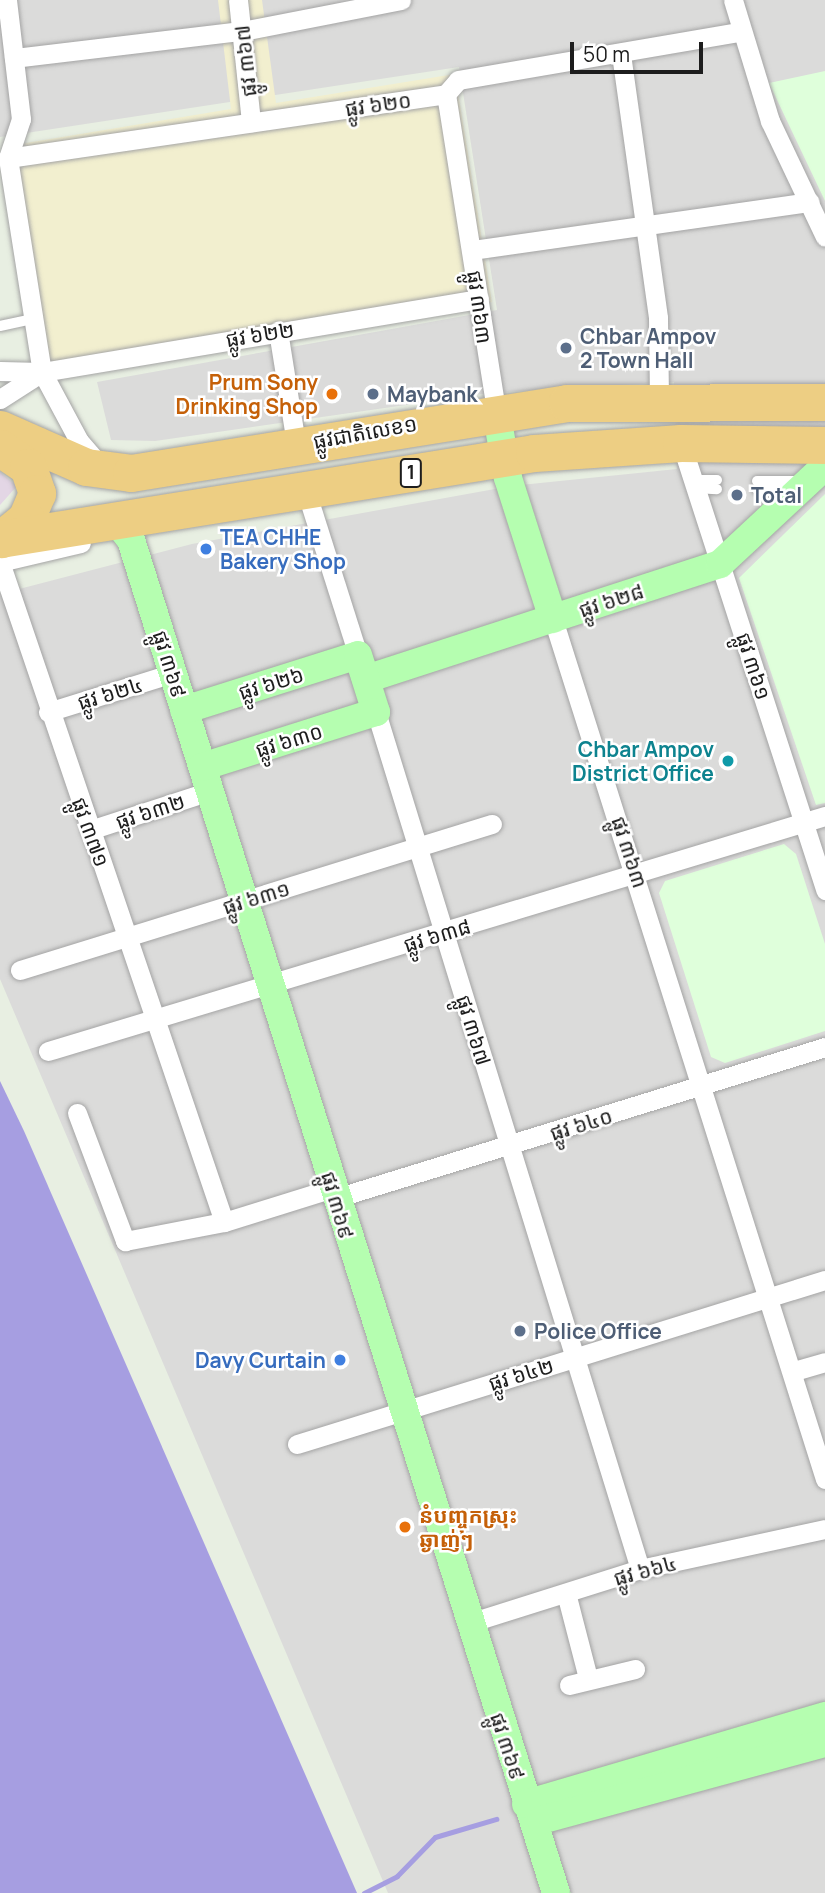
<!DOCTYPE html>
<meta charset="utf-8">
<style>
body{margin:0}
#map{position:relative;width:825px;height:1893px;overflow:hidden;background:#e8efe2;font-family:Manrope,"Noto Sans Khmer",sans-serif}
div>[style]{position:absolute}
[style*='--x']{left:calc(var(--x)*1px);top:calc(var(--y)*1px);width:calc(var(--w)*1px);rotate:calc(var(--a)*1deg)}
.residential>*{inset:0;background:#dbdbda}
.commercial>*{inset:0;background:#f2efcf}
.education>*{inset:0;background:#dfffdb}
.plaza>*{inset:0;background:#e3d6e5}
.water>*{inset:0;background:#a69ee1}
.stream>*{height:5px;margin:-2.5px;padding:0 2.5px;transform-origin:2.5px;border-radius:2.5px;background:#a69ee1}
.roads{filter:drop-shadow(0 0 2px #a4a4a4) drop-shadow(0 0 2px #a4a4a4)}
.lane>*{height:10px;margin:-5px;padding:0 5px;transform-origin:5px;border-radius:5px;background:#fff}
.street>*{height:19px;margin:-9.5px;padding:0 9.5px;transform-origin:9.5px;border-radius:9.5px;background:#fff}
.secondary>*{height:28px;margin:-14px;padding:0 14px;transform-origin:14px;border-radius:14px;background:#b5feb0}
.highway>*{height:37px;margin:-18.5px;padding:0 18.5px;transform-origin:18.5px;border-radius:18.5px;background:#edce83}
.dots>*{width:19px;height:19px;translate:-50% -50%;box-sizing:border-box;border:4px solid #fff;border-radius:50%}
span{translate:-50% -50%;white-space:nowrap;text-align:center;line-height:1.15;-webkit-text-stroke:5px #fff;paint-order:stroke}
.shield-label span{padding:2px 5px;background:#fff;border:2px solid;border-radius:5px;-webkit-text-stroke-width:0}
.shield-label{font-size:19px;color:#1d1d1d;font-weight:700}
.street-label{font-size:21px;color:#1d1d1d}
.service-label{font-size:21px;color:#4e5e75;font-weight:700}
.left{translate:0 -50%;text-align:left}
.food-label{font-size:21px;color:#c56008;font-weight:700}
.right{translate:-100% -50%;text-align:right}
.shop-label{font-size:21px;color:#366cbe;font-weight:700}
.culture-label{font-size:21px;color:#0d838f;font-weight:700}
.scale{position:absolute;left:570px;top:42px;width:133px;height:32px;box-sizing:border-box;border:4px solid #1d1d1d;border-top:0;padding-left:9px;font-size:21px;line-height:24px;white-space:nowrap;color:#1d1d1d;-webkit-text-stroke:5px #fff;paint-order:stroke}
</style>
<div id="map">
<div class="residential">
<div style="clip-path:polygon(0 0,825px 0,825px 1893px,388px 1893px,0 979px,0 594px,192px 544px,511px 486px,677px 469px,674px 382px,489px 393px,155px 441px,111px 440px,97px 382px,497px 310px,459px 67px,0 137px)"></div>
</div>
<div class="commercial">
<div style="clip-path:polygon(218px 0,262px 0,276px 103px,455px 74px,492px 302px,51px 381px,14px 145px,231px 109px)"></div>
</div>
<div class="education">
<div style="clip-path:polygon(825px 71px,825px 201px,769px 83px)"></div>
<div style="clip-path:polygon(825px 494px,825px 803px,816px 805px,739px 578px)"></div>
<div style="clip-path:polygon(784px 844px,796px 854px,825px 944px,825px 1031px,725px 1063px,711px 1057px,659px 893px,665px 881px)"></div>
</div>
<div class="plaza">
<div style="clip-path:polygon(0 472px,17px 486px,0 505px)"></div>
</div>
<div class="water">
<div style="clip-path:polygon(0 1081px,24px 1131px,357px 1893px,0 1893px)"></div>
</div>
<div class="stream">
<div style="--x:364;--y:1893;--w:37;--a:-27"></div>
<div style="--x:397;--y:1876;--w:54;--a:-45.7"></div>
<div style="--x:435;--y:1837;--w:64;--a:-16.4"></div>
</div>
<div class="roads">
<div class="lane">
<div style="--x:0;--y:326;--w:35;--a:-12"></div>
<div style="--x:693;--y:480;--w:24;--a:0"></div>
<div style="--x:757;--y:481;--w:45;--a:0"></div>
<div style="--x:695;--y:488;--w:22;--a:3"></div>
<div style="--x:757;--y:489;--w:34;--a:2"></div>
</div>
<div class="street">
<div style="--x:7;--y:0;--w:120;--a:83.3"></div>
<div style="--x:21;--y:119;--w:41;--a:108.4"></div>
<div style="--x:8;--y:158;--w:217;--a:81"></div>
<div style="--x:42;--y:372;--w:78;--a:61.8"></div>
<div style="--x:79;--y:441;--w:33;--a:49"></div>
<div style="--x:238;--y:0;--w:123;--a:83.9"></div>
<div style="--x:733;--y:0;--w:127;--a:73"></div>
<div style="--x:770;--y:121;--w:128;--a:64.6"></div>
<div style="--x:621;--y:54;--w:267;--a:82"></div>
<div style="--x:658;--y:318;--w:81;--a:89.3"></div>
<div style="--x:14;--y:58;--w:230;--a:-6.8"></div>
<div style="--x:242;--y:31;--w:162;--a:-11"></div>
<div style="--x:446;--y:94;--w:321;--a:81"></div>
<div style="--x:8;--y:158;--w:443;--a:-8.3"></div>
<div style="--x:446;--y:94;--w:18;--a:-49"></div>
<div style="--x:458;--y:80;--w:286;--a:-9.7"></div>
<div style="--x:472;--y:250;--w:341;--a:-8.1"></div>
<div style="--x:278;--y:331;--w:114;--a:80.9"></div>
<div style="--x:0;--y:371;--w:42;--a:1.4"></div>
<div style="--x:42;--y:372;--w:443;--a:-9.5"></div>
<div style="--x:0;--y:399;--w:50;--a:-32.7"></div>
<div style="--x:681;--y:443;--w:470;--a:72.1"></div>
<div style="--x:306;--y:491;--w:172;--a:72.4"></div>
<div style="--x:0;--y:562;--w:697;--a:71.25"></div>
<div style="--x:0;--y:562;--w:83;--a:-13.2"></div>
<div style="--x:553;--y:619;--w:902;--a:72.45"></div>
<div style="--x:48;--y:712;--w:131;--a:-17.3"></div>
<div style="--x:376;--y:712;--w:897;--a:72.88"></div>
<div style="--x:90;--y:830;--w:126;--a:-18"></div>
<div style="--x:20;--y:970;--w:494;--a:-17.2"></div>
<div style="--x:48;--y:1051;--w:812;--a:-16.83"></div>
<div style="--x:77;--y:1113;--w:137;--a:69.4"></div>
<div style="--x:125;--y:1241;--w:101;--a:-10.9"></div>
<div style="--x:224;--y:1222;--w:114;--a:-17.3"></div>
<div style="--x:336;--y:1198;--w:512;--a:-17.16"></div>
<div style="--x:794;--y:1371;--w:32;--a:-16"></div>
<div style="--x:297;--y:1444;--w:553;--a:-17.26"></div>
<div style="--x:566;--y:1593;--w:88;--a:75.5"></div>
<div style="--x:469;--y:1623;--w:179;--a:-17.5"></div>
<div style="--x:640;--y:1569;--w:189;--a:-12.2"></div>
<div style="--x:569;--y:1685;--w:68;--a:-13.6"></div>
</div>
<div class="secondary">
<div style="--x:496;--y:411;--w:68;--a:79.8"></div>
<div style="--x:508;--y:478;--w:148;--a:72.3"></div>
<div style="--x:116;--y:521;--w:24;--a:52"></div>
<div style="--x:131;--y:540;--w:1418;--a:72.56"></div>
<div style="--x:366;--y:679;--w:372;--a:-18"></div>
<div style="--x:720;--y:564;--w:144;--a:-43"></div>
<div style="--x:184;--y:710;--w:182;--a:-17.5"></div>
<div style="--x:358;--y:655;--w:60;--a:72.5"></div>
<div style="--x:376;--y:712;--w:182;--a:162.5"></div>
<div style="--x:526;--y:1804;--w:312;--a:-16.4"></div>
<div style="--x:541;--y:1820;--w:294;--a:-15.2"></div>
</div>
<div class="highway">
<div style="--x:0;--y:429;--w:94;--a:23.8"></div>
<div style="--x:86;--y:467;--w:45;--a:7.6"></div>
<div style="--x:131;--y:473;--w:442;--a:-9.1"></div>
<div style="--x:567;--y:403;--w:258;--a:-0.2"></div>
<div style="--x:0;--y:448;--w:34;--a:34"></div>
<div style="--x:28;--y:467;--w:28;--a:71"></div>
<div style="--x:37;--y:493;--w:28;--a:113"></div>
<div style="--x:26;--y:519;--w:32;--a:141"></div>
<div style="--x:0;--y:539;--w:541;--a:-9.15"></div>
<div style="--x:534;--y:453;--w:147;--a:-3.9"></div>
<div style="--x:681;--y:443;--w:144;--a:0.8"></div>
</div>
</div>
<div class="dots">
<div style="left:566px;top:348px;background:#5c6f8a"></div>
<div style="left:332px;top:394px;background:#e8710a"></div>
<div style="left:373px;top:394px;background:#5c6f8a"></div>
<div style="left:737px;top:495px;background:#5c6f8a"></div>
<div style="left:206px;top:549px;background:#3f7fe0"></div>
<div style="left:728px;top:761px;background:#0f9aa8"></div>
<div style="left:520px;top:1331px;background:#5c6f8a"></div>
<div style="left:340px;top:1360px;background:#3f7fe0"></div>
<div style="left:405px;top:1527px;background:#e8710a"></div>
</div>
<div class="shield-label">
<span style="left:411px;top:473px">1</span>
</div>
<div class="street-label">
<span style="left:245px;top:61px;rotate:-96deg">ផ្លូវ ៣៦៧</span>
<span style="left:378px;top:104px;rotate:-8deg">ផ្លូវ ៦២០</span>
<span style="left:480px;top:307px;rotate:82deg">ផ្លូវ ៣៦៣</span>
<span style="left:260px;top:334px;rotate:-9deg">ផ្លូវ ៦២២</span>
<span style="left:365px;top:432px;rotate:-10deg">ផ្លូវជាតិលេខ១</span>
<span style="left:611px;top:600px;rotate:-18deg">ផ្លូវ ៦២៨</span>
<span style="left:170px;top:664px;rotate:73deg">ផ្លូវ ៣៦៩</span>
<span style="left:754px;top:666px;rotate:72deg">ផ្លូវ ៣៦១</span>
<span style="left:271px;top:683px;rotate:-17deg">ផ្លូវ ៦២៦</span>
<span style="left:110px;top:693px;rotate:-17deg">ផ្លូវ ៦២៤</span>
<span style="left:289px;top:740px;rotate:-17deg">ផ្លូវ ៦៣០</span>
<span style="left:150px;top:811px;rotate:-18deg">ផ្លូវ ៦៣២</span>
<span style="left:91px;top:832px;rotate:70deg">ផ្លូវ ៣៧១</span>
<span style="left:630px;top:852px;rotate:72deg">ផ្លូវ ៣៦៣</span>
<span style="left:256px;top:897px;rotate:-17deg">ផ្លូវ ៦៣១</span>
<span style="left:437px;top:935px;rotate:-17deg">ផ្លូវ ៦៣៨</span>
<span style="left:474px;top:1030px;rotate:73deg">ផ្លូវ ៣៦៧</span>
<span style="left:581px;top:1124px;rotate:-17deg">ផ្លូវ ៦៤០</span>
<span style="left:338px;top:1205px;rotate:74deg">ផ្លូវ ៣៦៩</span>
<span style="left:521px;top:1374px;rotate:-17deg">ផ្លូវ ៦៤២</span>
<span style="left:645px;top:1570px;rotate:-15deg">ផ្លូវ ៦៦៤</span>
<span style="left:508px;top:1746px;rotate:72deg">ផ្លូវ ៣៦៩</span>
</div>
<div class="service-label">
<span class="left" style="left:580px;top:348px">Chbar Ampov<br>2 Town Hall</span>
<span class="left" style="left:387px;top:394px">Maybank</span>
<span class="left" style="left:751px;top:495px">Total</span>
<span class="left" style="left:534px;top:1331px">Police Office</span>
</div>
<div class="food-label">
<span class="right" style="left:318px;top:394px">Prum Sony<br>Drinking Shop</span>
<span class="left" style="left:419px;top:1527px">នំបញ្ចុកស្រុះ<br>ឆ្ងាញ់ៗ</span>
</div>
<div class="shop-label">
<span class="left" style="left:220px;top:549px">TEA CHHE<br>Bakery Shop</span>
<span class="right" style="left:326px;top:1360px">Davy Curtain</span>
</div>
<div class="culture-label">
<span class="right" style="left:714px;top:761px">Chbar Ampov<br>District Office</span>
</div>
<div class="scale">50 m</div>
</div>
